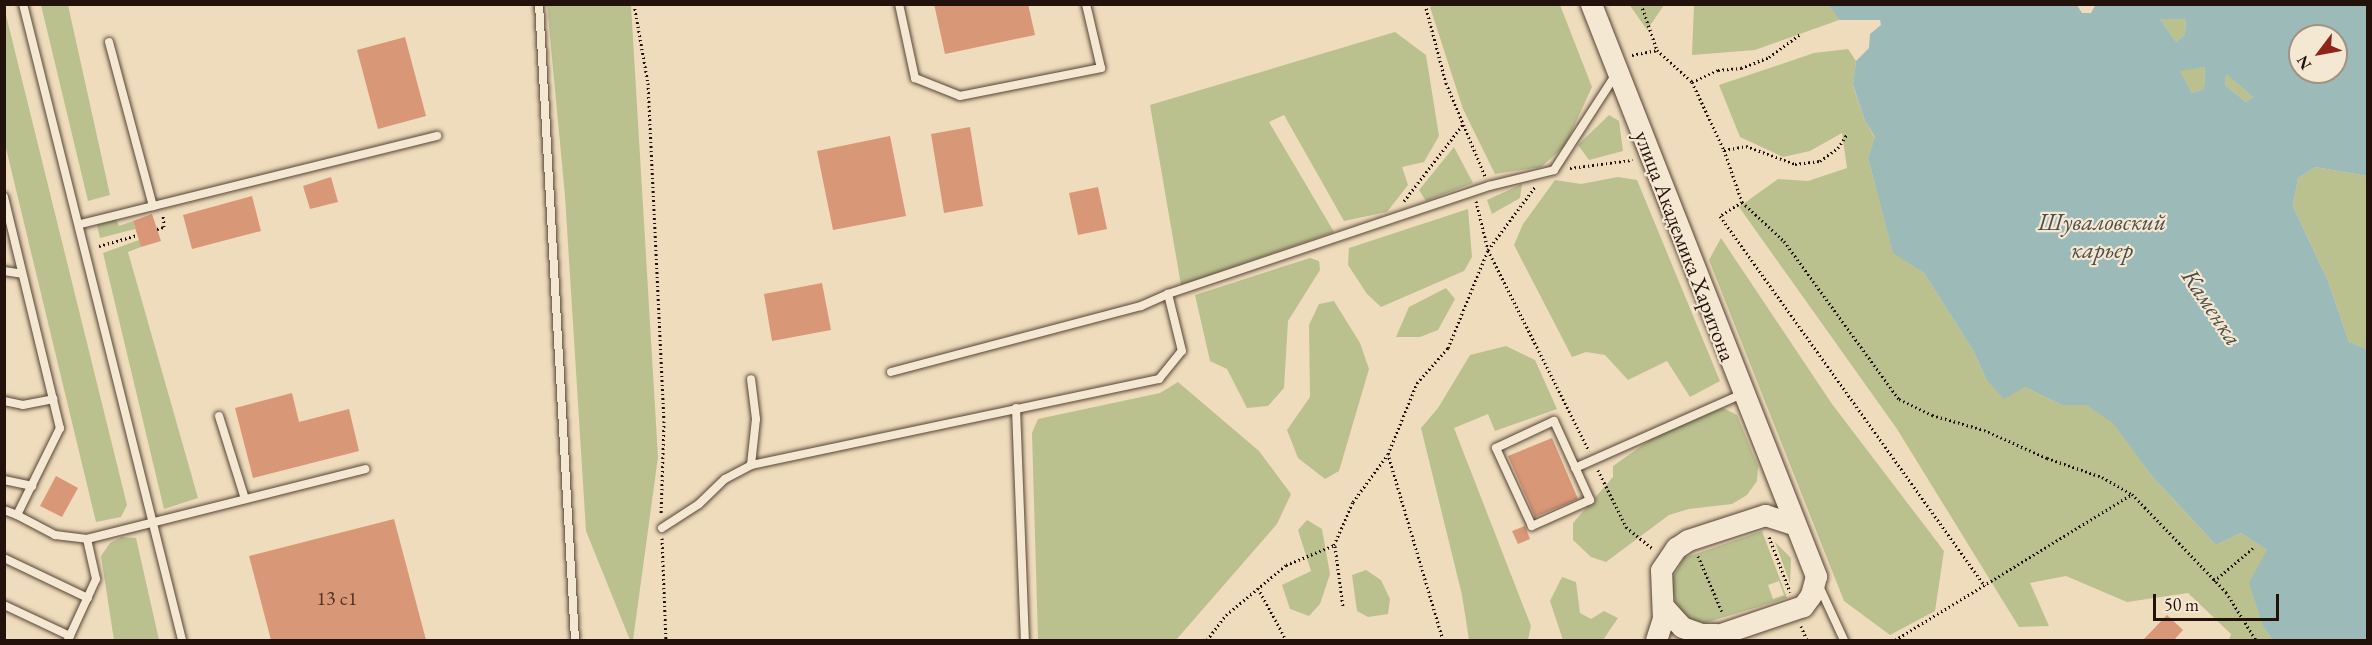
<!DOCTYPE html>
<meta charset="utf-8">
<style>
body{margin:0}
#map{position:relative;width:2372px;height:645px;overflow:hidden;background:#efdcbc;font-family:"EB Garamond",serif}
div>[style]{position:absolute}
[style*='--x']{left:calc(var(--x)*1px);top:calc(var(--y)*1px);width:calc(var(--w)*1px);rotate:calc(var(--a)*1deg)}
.green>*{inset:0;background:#bbc08f}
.water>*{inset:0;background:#9cbab8}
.building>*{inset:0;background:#d89777}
.path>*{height:3px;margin-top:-1.5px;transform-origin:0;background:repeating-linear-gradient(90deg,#23110b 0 1.5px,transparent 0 4.5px)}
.roads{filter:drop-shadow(0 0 2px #564437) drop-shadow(0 0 2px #564437)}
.lane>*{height:8px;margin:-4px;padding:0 4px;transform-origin:4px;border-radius:4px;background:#f5e8d3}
.secondary>*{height:21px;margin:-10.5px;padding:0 10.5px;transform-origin:10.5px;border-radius:10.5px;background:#f5e8d3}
span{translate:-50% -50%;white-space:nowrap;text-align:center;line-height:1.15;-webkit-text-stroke:4.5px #f5e8d3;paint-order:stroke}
.number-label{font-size:20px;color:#503226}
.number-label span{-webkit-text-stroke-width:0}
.street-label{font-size:22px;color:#23110b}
.water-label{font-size:24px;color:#4d4c48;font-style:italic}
.frame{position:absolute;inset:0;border:6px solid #23110b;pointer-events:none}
.north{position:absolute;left:2288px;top:24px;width:60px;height:60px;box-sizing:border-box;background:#f5e8d3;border:2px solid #a19283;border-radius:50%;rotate:238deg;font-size:16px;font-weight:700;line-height:24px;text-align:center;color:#23110b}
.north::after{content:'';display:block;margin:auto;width:21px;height:27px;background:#8f2418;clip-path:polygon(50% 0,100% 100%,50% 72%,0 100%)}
.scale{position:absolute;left:2153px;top:594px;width:126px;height:27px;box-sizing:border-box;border:3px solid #23110b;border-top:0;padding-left:8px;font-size:18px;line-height:21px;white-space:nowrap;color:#23110b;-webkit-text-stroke:4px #f5e8d3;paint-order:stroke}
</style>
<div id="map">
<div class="green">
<div style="clip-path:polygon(1433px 4px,1560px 5px,1592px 87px,1565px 146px,1541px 167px,1495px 174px,1463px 109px,1430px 7px)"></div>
<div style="clip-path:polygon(1629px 4px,1664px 4px,1664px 5px,1647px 30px)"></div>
<div style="clip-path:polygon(41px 5px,68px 5px,110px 195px,88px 201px)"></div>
<div style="clip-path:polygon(547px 5px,631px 5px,658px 457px,633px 640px,630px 640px,586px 531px,565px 196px)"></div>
<div style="clip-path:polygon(1694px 5px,1830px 5px,1839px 20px,1755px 50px,1692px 55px)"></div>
<div style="clip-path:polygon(5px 11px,127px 505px,121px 517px,96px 522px,5px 144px)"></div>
<div style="clip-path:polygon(2160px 19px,2186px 19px,2185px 34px,2176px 42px)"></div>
<div style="clip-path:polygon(1395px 32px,1426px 55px,1439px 136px,1424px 162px,1402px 167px,1408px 185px,1387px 212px,1344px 221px,1284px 115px,1269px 122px,1334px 232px,1181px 285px,1150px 105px)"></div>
<div style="clip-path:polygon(1848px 49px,1856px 61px,1853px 86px,1865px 121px,1875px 138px,1868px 158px,1893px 252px,1924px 273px,1973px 350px,1986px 379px,2025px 387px,2062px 405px,2086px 405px,2113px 422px,2151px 475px,2216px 545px,2241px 533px,2267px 550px,2264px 628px,2273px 640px,2229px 640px,2231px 634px,2188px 593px,2127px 602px,2066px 576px,2030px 583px,2049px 626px,2019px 627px,1897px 429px,1739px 207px,1778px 179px,1808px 181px,1847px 168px,1842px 133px,1810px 151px,1783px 157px,1740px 137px,1719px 85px,1814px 53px)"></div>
<div style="clip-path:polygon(2205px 67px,2204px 89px,2192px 93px,2179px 70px)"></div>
<div style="clip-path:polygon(2226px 74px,2253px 97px,2246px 102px,2225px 85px)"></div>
<div style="clip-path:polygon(1609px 115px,1619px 121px,1623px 151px,1589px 160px,1578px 145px)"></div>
<div style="clip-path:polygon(1454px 147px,1473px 183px,1426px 201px,1419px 190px)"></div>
<div style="clip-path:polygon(2315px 167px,2367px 176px,2367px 349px,2349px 342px,2328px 281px,2293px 206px,2298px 178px)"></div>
<div style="clip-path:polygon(1618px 177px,1637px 180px,1720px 381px,1690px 397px,1667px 361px,1628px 380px,1605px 355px,1586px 352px,1572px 357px,1514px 245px,1523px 224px,1555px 180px,1581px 184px)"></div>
<div style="clip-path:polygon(1522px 184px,1520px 198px,1492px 214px,1487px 200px)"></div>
<div style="clip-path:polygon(1468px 209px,1472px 257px,1464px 271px,1381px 307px,1367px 294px,1348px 265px,1349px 248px)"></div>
<div style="clip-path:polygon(116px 219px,119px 226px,133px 221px,135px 229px,100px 238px,97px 225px)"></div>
<div style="clip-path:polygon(1721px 238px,1832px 404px,1944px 551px,1935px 611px,1890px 635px,1844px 601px,1709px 260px)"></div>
<div style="clip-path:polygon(139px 240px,141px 247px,128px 252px,198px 498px,164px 509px,103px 253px)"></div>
<div style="clip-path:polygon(1310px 258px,1319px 261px,1320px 270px,1288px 321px,1284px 388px,1268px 406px,1247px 408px,1227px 369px,1210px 361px,1195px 295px)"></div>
<div style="clip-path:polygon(1446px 288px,1455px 299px,1438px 330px,1420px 337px,1396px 337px,1409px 307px)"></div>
<div style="clip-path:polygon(1334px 301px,1360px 343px,1369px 369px,1339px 471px,1325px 479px,1298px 458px,1287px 430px,1310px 397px,1309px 325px,1319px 304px)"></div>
<div style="clip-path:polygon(1506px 346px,1535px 360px,1557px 409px,1495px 431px,1488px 414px,1454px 428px,1531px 626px,1528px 640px,1469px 640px,1462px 595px,1421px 428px,1438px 408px,1470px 355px)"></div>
<div style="clip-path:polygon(1178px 382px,1259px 451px,1291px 494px,1277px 524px,1176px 640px,1038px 640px,1032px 433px,1038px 419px,1160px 393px)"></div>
<div style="clip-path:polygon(1723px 408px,1737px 415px,1758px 466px,1757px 481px,1747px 495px,1732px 504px,1689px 509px,1669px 515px,1606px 562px,1591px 557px,1573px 540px,1573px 523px,1613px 477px,1613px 466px,1657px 435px)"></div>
<div style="clip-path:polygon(1307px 520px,1322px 529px,1330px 574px,1320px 604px,1309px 616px,1290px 609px,1282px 585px,1311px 571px,1298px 530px)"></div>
<div style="clip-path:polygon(evenodd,1762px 531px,1787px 598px,1705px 623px,1694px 621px,1678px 610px,1670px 582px,1684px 558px,1762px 531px,1779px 581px,1784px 595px,1773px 599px,1768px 585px,1779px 581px)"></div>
<div style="clip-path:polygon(122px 537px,136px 538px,159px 640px,114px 640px,101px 556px,110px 543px)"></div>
<div style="clip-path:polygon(1775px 542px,1791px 558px,1790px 583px)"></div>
<div style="clip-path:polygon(1366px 570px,1381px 580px,1390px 599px,1388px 614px,1368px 617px,1357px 611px,1352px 575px)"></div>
<div style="clip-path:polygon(1562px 577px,1576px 582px,1580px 613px,1591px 619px,1604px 611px,1618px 618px,1603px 640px,1563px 640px,1550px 601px)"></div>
</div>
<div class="water">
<div style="clip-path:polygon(evenodd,2077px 5px,2082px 13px,2091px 13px,2096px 4px,2367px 5px,2367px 176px,2315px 167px,2298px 178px,2293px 206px,2328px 281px,2349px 342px,2367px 349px,2367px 640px,2273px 640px,2264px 628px,2249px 583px,2267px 550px,2241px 533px,2216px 545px,2151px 475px,2113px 423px,2086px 405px,2062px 405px,2025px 387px,2004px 399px,1986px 379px,1973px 350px,1924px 273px,1893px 253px,1868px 158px,1875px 137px,1865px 121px,1853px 85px,1856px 61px,1869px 48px,1870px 34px,1881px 25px,1880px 20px,1839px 20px,1830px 6px,1825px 5px,2077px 5px,2160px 19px,2186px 19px,2185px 34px,2176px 42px,2160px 19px,2077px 5px,2300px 36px,2336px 36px,2336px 72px,2300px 72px,2300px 36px,2077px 5px,2205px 67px,2204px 89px,2192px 93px,2180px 71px,2205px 67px,2077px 5px,2226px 75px,2227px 75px,2253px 97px,2246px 102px,2225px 85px,2226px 75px)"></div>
</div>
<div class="building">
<div style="clip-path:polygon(934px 4px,1028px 4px,1035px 35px,945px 54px)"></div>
<div style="clip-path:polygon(405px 37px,426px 116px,378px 129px,357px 50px)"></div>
<div style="clip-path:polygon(970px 127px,983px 206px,944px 213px,931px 134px)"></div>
<div style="clip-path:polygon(890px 136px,906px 216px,833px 230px,817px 151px)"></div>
<div style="clip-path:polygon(331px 177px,338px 202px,310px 209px,303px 186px)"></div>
<div style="clip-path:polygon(1098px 187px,1107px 229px,1078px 235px,1069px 193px)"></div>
<div style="clip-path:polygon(252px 196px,261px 231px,192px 249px,183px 215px)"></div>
<div style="clip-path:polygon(152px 214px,161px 241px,141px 247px,133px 221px)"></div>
<div style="clip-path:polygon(822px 283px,831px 330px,772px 341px,764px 294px)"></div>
<div style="clip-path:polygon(292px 393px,299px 422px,349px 409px,359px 451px,253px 478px,235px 408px)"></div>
<div style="clip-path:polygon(1552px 438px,1578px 499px,1535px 517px,1508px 456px)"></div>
<div style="clip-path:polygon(56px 476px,78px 488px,62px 517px,40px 506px)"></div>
<div style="clip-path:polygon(394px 519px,426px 640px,271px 640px,249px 556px)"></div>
<div style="clip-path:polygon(1525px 526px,1530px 539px,1518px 544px,1512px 531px)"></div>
<div style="clip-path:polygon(2167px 615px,2183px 630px,2174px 640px,2143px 640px)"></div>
</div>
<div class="path">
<div style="--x:634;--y:4;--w:80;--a:80"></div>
<div style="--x:648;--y:83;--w:338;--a:87.3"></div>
<div style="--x:664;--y:421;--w:93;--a:91.8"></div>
<div style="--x:1425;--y:4;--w:82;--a:75.1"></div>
<div style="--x:1446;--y:83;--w:101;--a:67.2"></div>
<div style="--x:1641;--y:4;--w:49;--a:70.8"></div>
<div style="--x:1632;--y:55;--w:25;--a:-11"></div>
<div style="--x:1657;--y:50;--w:47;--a:42.4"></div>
<div style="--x:1692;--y:82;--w:75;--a:64.8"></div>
<div style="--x:1724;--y:150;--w:55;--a:70.9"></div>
<div style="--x:1742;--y:202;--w:57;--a:42.9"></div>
<div style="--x:1784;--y:241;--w:195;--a:54"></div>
<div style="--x:1899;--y:399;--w:37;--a:26"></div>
<div style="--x:1932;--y:415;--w:54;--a:16.1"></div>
<div style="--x:1984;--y:430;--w:69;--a:24"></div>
<div style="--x:2047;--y:458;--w:58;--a:19.1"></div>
<div style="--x:2102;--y:477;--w:34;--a:30"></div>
<div style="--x:2132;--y:494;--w:136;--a:46.2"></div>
<div style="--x:2226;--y:592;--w:57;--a:58"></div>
<div style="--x:1692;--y:82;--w:29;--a:-25"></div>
<div style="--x:1718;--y:70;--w:23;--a:-5"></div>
<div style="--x:1741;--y:68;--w:30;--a:-21"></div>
<div style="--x:1769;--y:57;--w:39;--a:-36"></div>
<div style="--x:1724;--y:150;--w:22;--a:-10"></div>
<div style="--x:1746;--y:146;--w:52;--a:20.2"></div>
<div style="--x:1795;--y:164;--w:25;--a:-7"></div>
<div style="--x:1820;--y:161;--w:22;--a:-36"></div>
<div style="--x:1838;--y:148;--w:17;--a:-57"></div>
<div style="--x:1570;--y:168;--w:63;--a:-7.4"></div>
<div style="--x:1404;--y:201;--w:97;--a:-52.5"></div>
<div style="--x:1476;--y:201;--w:50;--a:76.2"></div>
<div style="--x:1488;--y:250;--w:225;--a:63.3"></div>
<div style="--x:1742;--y:202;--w:26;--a:148"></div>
<div style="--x:1720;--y:216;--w:455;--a:54.4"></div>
<div style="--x:157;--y:229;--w:7;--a:-16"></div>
<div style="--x:164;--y:227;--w:13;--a:-94"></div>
<div style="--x:99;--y:246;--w:40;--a:-16"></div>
<div style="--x:1598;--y:470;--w:64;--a:63.8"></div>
<div style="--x:1626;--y:527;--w:35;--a:39"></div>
<div style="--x:1769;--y:537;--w:59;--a:69.1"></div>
<div style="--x:662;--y:538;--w:102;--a:87.8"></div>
<div style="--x:1335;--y:546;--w:62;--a:82.5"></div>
<div style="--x:1698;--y:556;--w:63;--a:66.7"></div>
<div style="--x:2214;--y:581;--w:51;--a:-40.2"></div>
<div style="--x:1258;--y:588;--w:59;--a:61.7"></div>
<div style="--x:1801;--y:626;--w:15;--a:67"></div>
<div style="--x:1207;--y:640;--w:31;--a:-53"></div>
<div style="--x:1226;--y:615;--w:78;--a:-39.8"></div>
<div style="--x:1286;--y:565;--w:52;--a:-22.6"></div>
<div style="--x:1334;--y:545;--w:47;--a:-66.2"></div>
<div style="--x:1353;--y:502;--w:59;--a:-53.9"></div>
<div style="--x:1443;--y:640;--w:194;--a:-106.5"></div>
<div style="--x:1388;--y:454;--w:77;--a:-67.8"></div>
<div style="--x:1417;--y:383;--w:47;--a:-48.5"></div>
<div style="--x:1448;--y:348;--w:106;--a:-67.8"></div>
<div style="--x:1488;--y:250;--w:79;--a:-53.3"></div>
<div style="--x:1895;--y:640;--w:278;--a:-31.6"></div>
</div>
<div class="roads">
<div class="lane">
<div style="--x:23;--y:4;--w:656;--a:75.96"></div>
<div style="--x:539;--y:4;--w:637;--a:86.76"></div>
<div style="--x:899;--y:4;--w:76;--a:77.8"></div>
<div style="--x:915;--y:78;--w:48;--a:21.8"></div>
<div style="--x:960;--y:96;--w:144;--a:-11.2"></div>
<div style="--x:1101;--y:68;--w:66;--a:-103.2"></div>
<div style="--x:109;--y:42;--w:170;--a:75"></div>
<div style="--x:4;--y:197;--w:238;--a:76.4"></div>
<div style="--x:60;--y:428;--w:97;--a:116.3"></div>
<div style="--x:17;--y:515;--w:43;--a:27.8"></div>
<div style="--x:55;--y:535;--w:32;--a:7"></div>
<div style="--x:87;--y:539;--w:287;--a:-14.1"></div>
<div style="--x:81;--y:224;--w:367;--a:-13.9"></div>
<div style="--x:4;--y:271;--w:18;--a:9"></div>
<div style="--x:891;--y:372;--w:259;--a:-14.8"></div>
<div style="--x:1141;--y:306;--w:30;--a:-24"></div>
<div style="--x:4;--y:401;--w:19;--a:12"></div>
<div style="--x:23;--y:405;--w:31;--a:-11"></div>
<div style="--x:1016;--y:408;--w:232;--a:87.8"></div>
<div style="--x:219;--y:416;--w:87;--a:72.6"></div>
<div style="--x:1554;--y:421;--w:87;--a:65.5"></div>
<div style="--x:1590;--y:500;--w:64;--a:155.9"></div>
<div style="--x:1532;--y:526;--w:86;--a:-114.8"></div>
<div style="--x:1496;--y:448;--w:64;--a:-25"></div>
<div style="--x:751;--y:465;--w:46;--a:-83.8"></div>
<div style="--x:756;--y:419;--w:40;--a:-97.1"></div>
<div style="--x:1575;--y:468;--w:183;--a:-23.9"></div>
<div style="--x:4;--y:480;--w:29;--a:12"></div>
<div style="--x:4;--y:510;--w:14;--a:21"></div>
<div style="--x:662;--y:528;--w:44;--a:-33"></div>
<div style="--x:699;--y:504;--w:36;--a:-44"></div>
<div style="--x:725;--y:479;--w:30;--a:-28"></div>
<div style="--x:751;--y:465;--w:417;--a:-11.9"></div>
<div style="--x:1159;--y:379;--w:36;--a:-51"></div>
<div style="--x:1182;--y:351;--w:59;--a:-103.8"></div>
<div style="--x:1168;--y:294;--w:339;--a:-18.6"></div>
<div style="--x:1489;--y:186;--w:67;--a:-13.8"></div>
<div style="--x:1554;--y:170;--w:114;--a:-57.1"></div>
<div style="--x:4;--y:558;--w:93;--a:25.5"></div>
<div style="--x:1819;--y:586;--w:60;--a:65.2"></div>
<div style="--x:4;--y:605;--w:73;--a:25.2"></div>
<div style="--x:68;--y:640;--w:67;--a:-65.3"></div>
<div style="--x:96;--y:579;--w:41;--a:-102.7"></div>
</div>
<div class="secondary">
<div style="--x:1591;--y:4;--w:615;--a:68.53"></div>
<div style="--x:1816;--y:576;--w:20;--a:105"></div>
<div style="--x:1811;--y:595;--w:14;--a:126"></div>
<div style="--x:1803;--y:606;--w:106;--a:161.2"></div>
<div style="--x:1663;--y:606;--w:28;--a:48"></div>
<div style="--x:1682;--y:627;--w:20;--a:20"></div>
<div style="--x:1701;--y:634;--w:15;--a:0"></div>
<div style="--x:1656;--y:640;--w:22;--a:-72"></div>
<div style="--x:1663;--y:619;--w:49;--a:-92.3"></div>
<div style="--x:1661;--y:570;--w:27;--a:-56"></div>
<div style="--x:1676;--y:548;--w:14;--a:-34"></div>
<div style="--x:1688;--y:540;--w:81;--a:-18"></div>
<div style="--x:1765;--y:515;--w:32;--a:18"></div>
</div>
</div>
<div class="number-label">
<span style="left:337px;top:598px">13 с1</span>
</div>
<div class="street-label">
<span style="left:1685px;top:246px;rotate:69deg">улица Академика Харитона</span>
</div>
<div class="water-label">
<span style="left:2102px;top:236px">Шуваловский<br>карьер</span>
<span style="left:2212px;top:307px;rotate:56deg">Каменка</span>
</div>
<div class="frame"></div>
<div class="north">N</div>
<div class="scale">50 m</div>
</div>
